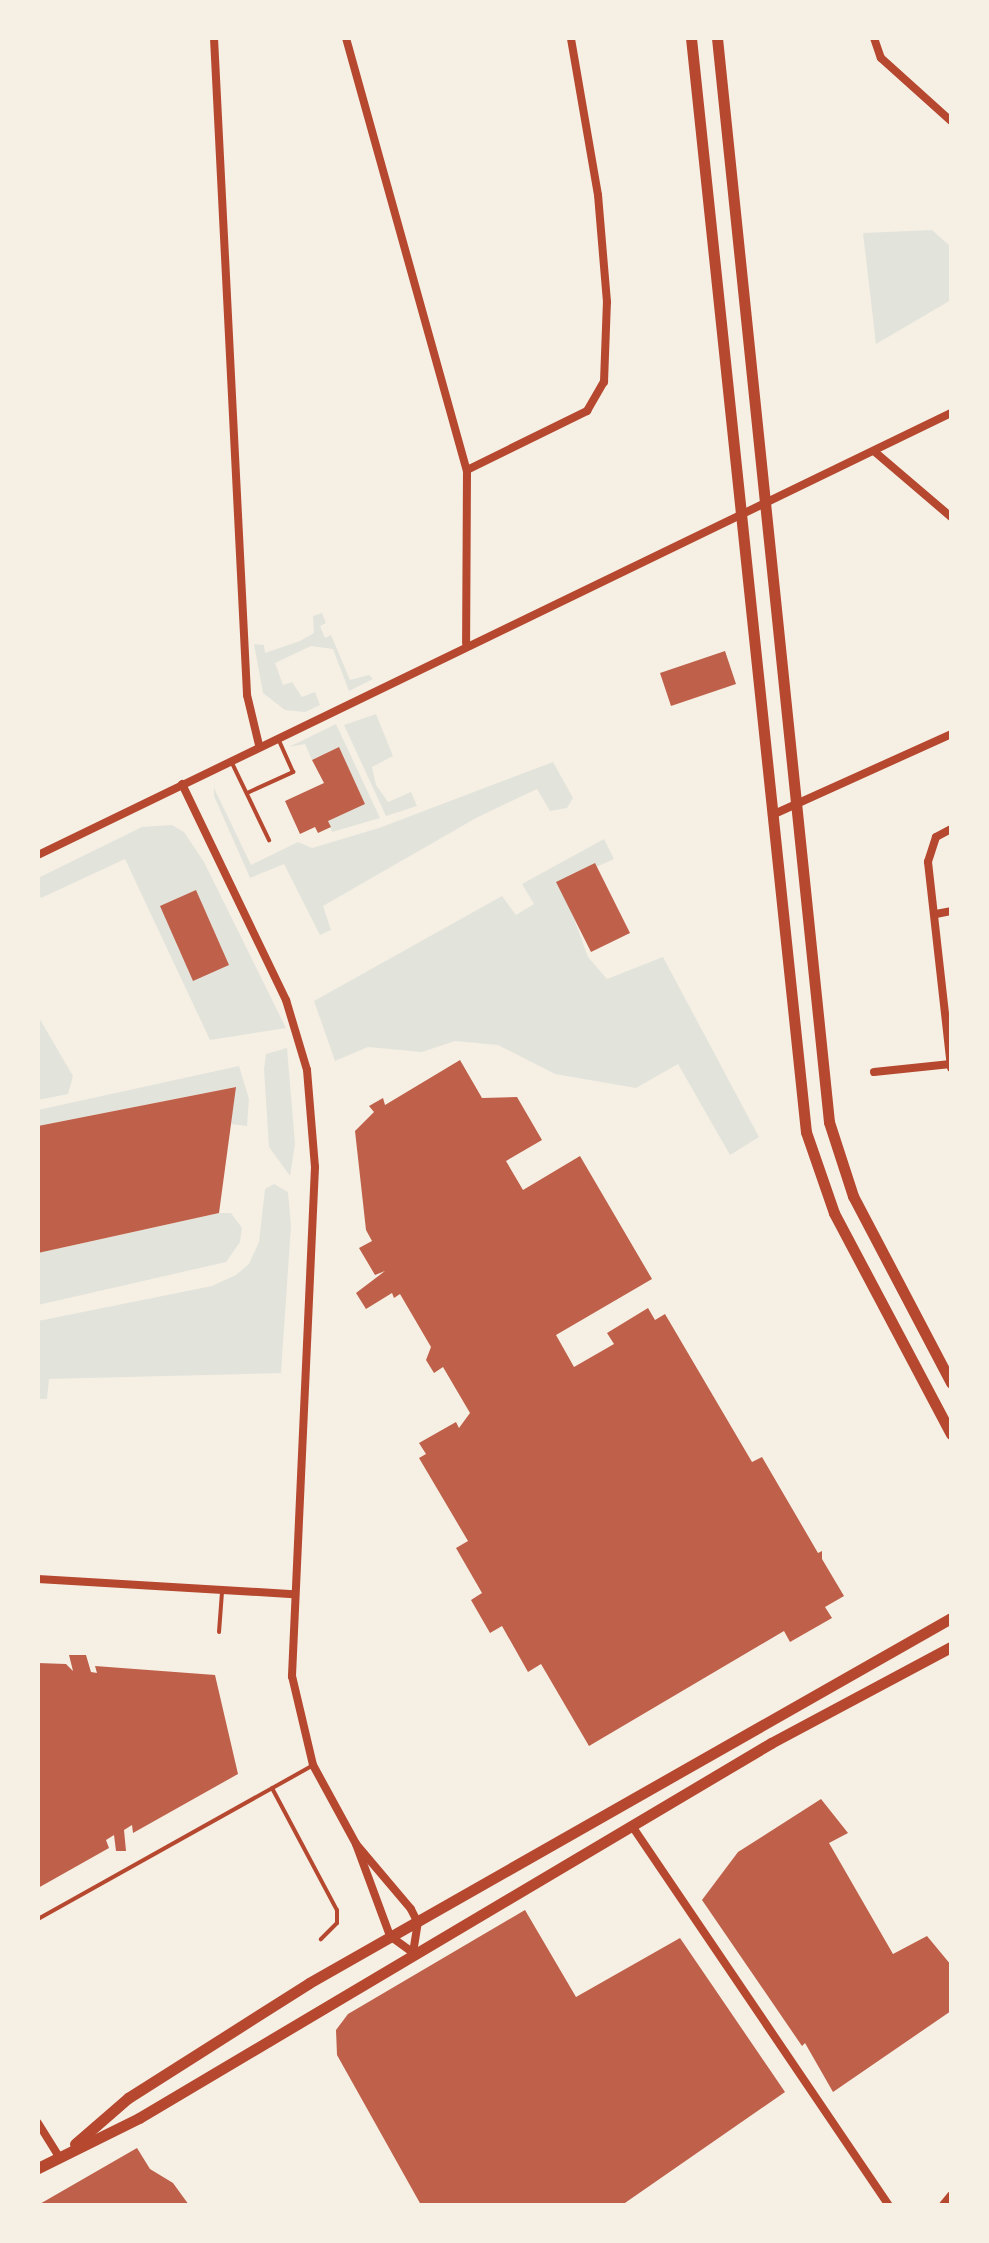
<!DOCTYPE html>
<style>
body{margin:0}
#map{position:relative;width:989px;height:2243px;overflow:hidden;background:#f6efe4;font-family:"Fira Sans",sans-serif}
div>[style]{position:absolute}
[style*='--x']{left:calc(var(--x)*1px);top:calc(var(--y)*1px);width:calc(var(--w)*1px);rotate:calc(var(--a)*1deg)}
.green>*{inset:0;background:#e2e4dc}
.building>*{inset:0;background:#bf614a}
.service>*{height:4px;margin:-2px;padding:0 2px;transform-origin:2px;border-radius:2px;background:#b5482f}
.minor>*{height:8px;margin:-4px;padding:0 4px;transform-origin:4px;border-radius:4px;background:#b5482f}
.tertiary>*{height:11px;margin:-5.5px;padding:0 5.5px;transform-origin:5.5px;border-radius:5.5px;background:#b5482f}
span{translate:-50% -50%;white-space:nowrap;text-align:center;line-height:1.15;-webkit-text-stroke:6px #f6efe4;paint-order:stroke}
.frame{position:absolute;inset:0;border:40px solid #f6efe4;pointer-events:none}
</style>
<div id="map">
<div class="green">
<div style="clip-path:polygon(932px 230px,951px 247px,951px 300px,876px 344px,863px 233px)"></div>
<div style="clip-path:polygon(322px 613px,326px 623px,320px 626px,325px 638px,331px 635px,350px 680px,369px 675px,373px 679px,349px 691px,333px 649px,311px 646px,275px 663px,283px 685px,292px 682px,302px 697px,315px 692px,320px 705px,305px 712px,285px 710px,263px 693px,254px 644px,264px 645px,265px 653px,300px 641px,314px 633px,313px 616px)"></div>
<div style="clip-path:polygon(376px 714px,393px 756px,372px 767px,376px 785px,388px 802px,411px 792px,417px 806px,386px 816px,344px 725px)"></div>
<div style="clip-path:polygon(336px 724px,380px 818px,332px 832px,328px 821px,338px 748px,312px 760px,305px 744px,289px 747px)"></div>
<div style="clip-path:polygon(553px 762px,573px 798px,567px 808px,550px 811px,537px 789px,476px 818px,323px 906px,331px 930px,320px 935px,284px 864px,250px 878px,214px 796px,214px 788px,251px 865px,298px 842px,312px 848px,379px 828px)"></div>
<div style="clip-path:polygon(172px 825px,184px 832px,204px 862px,286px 1028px,210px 1040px,125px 859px,41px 898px,38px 893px,38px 878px,142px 827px)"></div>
<div style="clip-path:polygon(604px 839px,614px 859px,561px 883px,588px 957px,607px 979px,663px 957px,759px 1137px,730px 1155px,678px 1064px,636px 1088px,555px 1074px,498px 1045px,455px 1041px,422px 1052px,368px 1047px,335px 1061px,314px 1001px,502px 896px,516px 915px,534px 904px,522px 884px)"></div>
<div style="clip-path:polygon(38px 1016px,73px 1076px,68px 1094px,38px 1100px)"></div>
<div style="clip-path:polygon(287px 1048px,295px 1144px,290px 1176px,269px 1147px,264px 1069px,266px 1054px)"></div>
<div style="clip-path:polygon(239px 1066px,249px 1099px,247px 1126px,231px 1124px,235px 1087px,38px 1126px,38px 1110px)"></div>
<div style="clip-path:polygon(274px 1184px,288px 1192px,291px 1226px,281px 1373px,49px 1379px,47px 1399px,38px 1399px,38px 1321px,212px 1286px,236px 1275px,249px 1264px,259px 1242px,265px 1189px)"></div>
<div style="clip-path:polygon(219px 1213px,231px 1213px,242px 1228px,240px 1242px,226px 1262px,38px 1305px,38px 1253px)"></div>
</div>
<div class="building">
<div style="clip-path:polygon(725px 651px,736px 684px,671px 706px,660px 673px)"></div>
<div style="clip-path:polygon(339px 747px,365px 804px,328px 821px,331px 827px,318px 833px,315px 827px,300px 834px,285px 801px,324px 783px,312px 760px)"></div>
<div style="clip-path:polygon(595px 863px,630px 933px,591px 952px,556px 882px)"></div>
<div style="clip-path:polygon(196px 890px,229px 965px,193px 981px,160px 906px)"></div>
<div style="clip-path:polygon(460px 1060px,482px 1098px,517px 1097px,542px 1140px,506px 1161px,523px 1190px,580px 1156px,652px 1279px,556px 1335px,574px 1367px,614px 1344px,607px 1333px,648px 1308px,655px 1320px,665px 1314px,752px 1462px,762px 1457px,818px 1553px,822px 1551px,822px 1559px,844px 1596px,825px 1607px,832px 1618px,790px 1642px,784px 1631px,589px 1746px,541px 1664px,528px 1672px,502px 1626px,490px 1633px,471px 1600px,482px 1593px,456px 1548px,468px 1541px,419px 1458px,426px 1454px,419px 1443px,456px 1422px,459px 1428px,470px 1413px,443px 1367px,434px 1373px,426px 1360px,431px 1347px,400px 1294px,394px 1298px,392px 1293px,366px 1309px,356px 1293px,385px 1271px,375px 1275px,359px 1248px,372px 1241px,366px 1230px,355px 1131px,374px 1112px,369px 1106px,383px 1098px,385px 1105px)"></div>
<div style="clip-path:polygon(236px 1087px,219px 1213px,38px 1253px,38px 1126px)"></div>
<div style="clip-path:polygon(69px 1655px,86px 1655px,91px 1672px,97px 1673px,95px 1666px,215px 1675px,238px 1774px,133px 1833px,132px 1825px,124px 1830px,126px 1851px,116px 1851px,114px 1835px,106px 1840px,109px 1848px,38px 1888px,38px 1663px,66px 1664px,73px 1671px)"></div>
<div style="clip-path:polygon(821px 1799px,848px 1833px,829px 1843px,893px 1954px,927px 1936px,951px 1965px,951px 2011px,833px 2092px,805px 2043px,802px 2046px,702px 1900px,738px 1852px)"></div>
<div style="clip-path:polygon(525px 1910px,576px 1997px,680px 1938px,785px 2092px,622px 2205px,421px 2205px,337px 2055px,336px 2030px,348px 2014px)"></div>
<div style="clip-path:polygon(137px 2148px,150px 2169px,173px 2183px,189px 2205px,38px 2205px)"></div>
</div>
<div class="service">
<div style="--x:231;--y:761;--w:88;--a:64.3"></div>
<div style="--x:247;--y:793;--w:51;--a:-24.5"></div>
<div style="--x:293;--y:772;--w:37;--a:-114"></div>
<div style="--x:219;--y:1632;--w:40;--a:-85.7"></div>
<div style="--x:272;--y:1788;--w:138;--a:62"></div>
<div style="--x:337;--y:1910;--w:13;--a:90"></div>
<div style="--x:337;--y:1923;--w:23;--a:135"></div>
<div style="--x:38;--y:1919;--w:315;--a:-29.2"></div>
</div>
<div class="minor">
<div style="--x:214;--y:38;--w:658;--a:87.12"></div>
<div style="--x:247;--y:695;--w:51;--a:76.5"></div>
<div style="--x:346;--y:38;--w:449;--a:74.4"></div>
<div style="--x:467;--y:470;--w:173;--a:90.3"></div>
<div style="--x:874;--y:38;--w:21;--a:71"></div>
<div style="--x:881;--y:58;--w:94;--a:42"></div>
<div style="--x:875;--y:452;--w:100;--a:40.5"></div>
<div style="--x:467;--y:470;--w:134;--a:-26.2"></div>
<div style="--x:587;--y:411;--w:34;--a:-60"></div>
<div style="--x:604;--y:382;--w:80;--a:-87.9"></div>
<div style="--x:607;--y:302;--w:107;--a:-94.8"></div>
<div style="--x:598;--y:195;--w:159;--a:-99.8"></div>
<div style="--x:182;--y:784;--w:240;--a:64.3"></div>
<div style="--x:286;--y:1000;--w:73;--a:73.3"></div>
<div style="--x:307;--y:1070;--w:97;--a:85.3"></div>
<div style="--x:315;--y:1167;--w:510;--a:92.59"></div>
<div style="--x:292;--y:1676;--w:91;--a:76.7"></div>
<div style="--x:313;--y:1765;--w:90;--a:61.4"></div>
<div style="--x:356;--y:1844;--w:98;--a:69.7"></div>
<div style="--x:390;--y:1936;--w:29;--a:36"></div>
<div style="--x:413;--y:1953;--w:30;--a:-81"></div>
<div style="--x:418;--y:1923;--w:16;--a:-117"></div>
<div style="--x:411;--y:1909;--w:85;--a:-130.2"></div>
<div style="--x:772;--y:815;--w:196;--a:-24.3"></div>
<div style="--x:951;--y:829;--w:17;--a:152"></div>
<div style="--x:936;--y:837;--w:26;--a:108"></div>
<div style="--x:928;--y:862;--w:207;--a:83.6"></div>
<div style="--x:38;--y:855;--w:1014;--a:-25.83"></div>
<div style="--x:936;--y:914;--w:15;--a:-11"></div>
<div style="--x:874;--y:1072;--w:77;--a:-5.9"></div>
<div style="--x:38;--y:1579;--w:256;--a:3.4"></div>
<div style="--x:632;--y:1826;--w:458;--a:55.9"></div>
<div style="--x:38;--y:2123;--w:39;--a:58"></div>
<div style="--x:943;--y:2205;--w:13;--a:-51"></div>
</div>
<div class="tertiary">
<div style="--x:691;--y:38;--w:1100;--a:84"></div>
<div style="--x:806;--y:1132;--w:86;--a:70.9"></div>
<div style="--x:834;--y:1213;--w:250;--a:62.1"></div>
<div style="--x:717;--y:38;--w:1090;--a:84.1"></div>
<div style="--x:829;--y:1122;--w:78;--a:72"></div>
<div style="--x:853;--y:1196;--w:211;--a:62.3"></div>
<div style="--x:75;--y:2144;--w:70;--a:-41"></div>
<div style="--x:128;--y:2098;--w:214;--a:-32.4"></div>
<div style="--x:309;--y:1983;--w:739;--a:-29.62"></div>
<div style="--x:38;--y:2168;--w:113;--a:-26.3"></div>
<div style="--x:139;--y:2118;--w:735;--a:-30.68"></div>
<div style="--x:771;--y:1743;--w:204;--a:-28.1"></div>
</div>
<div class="frame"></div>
</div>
